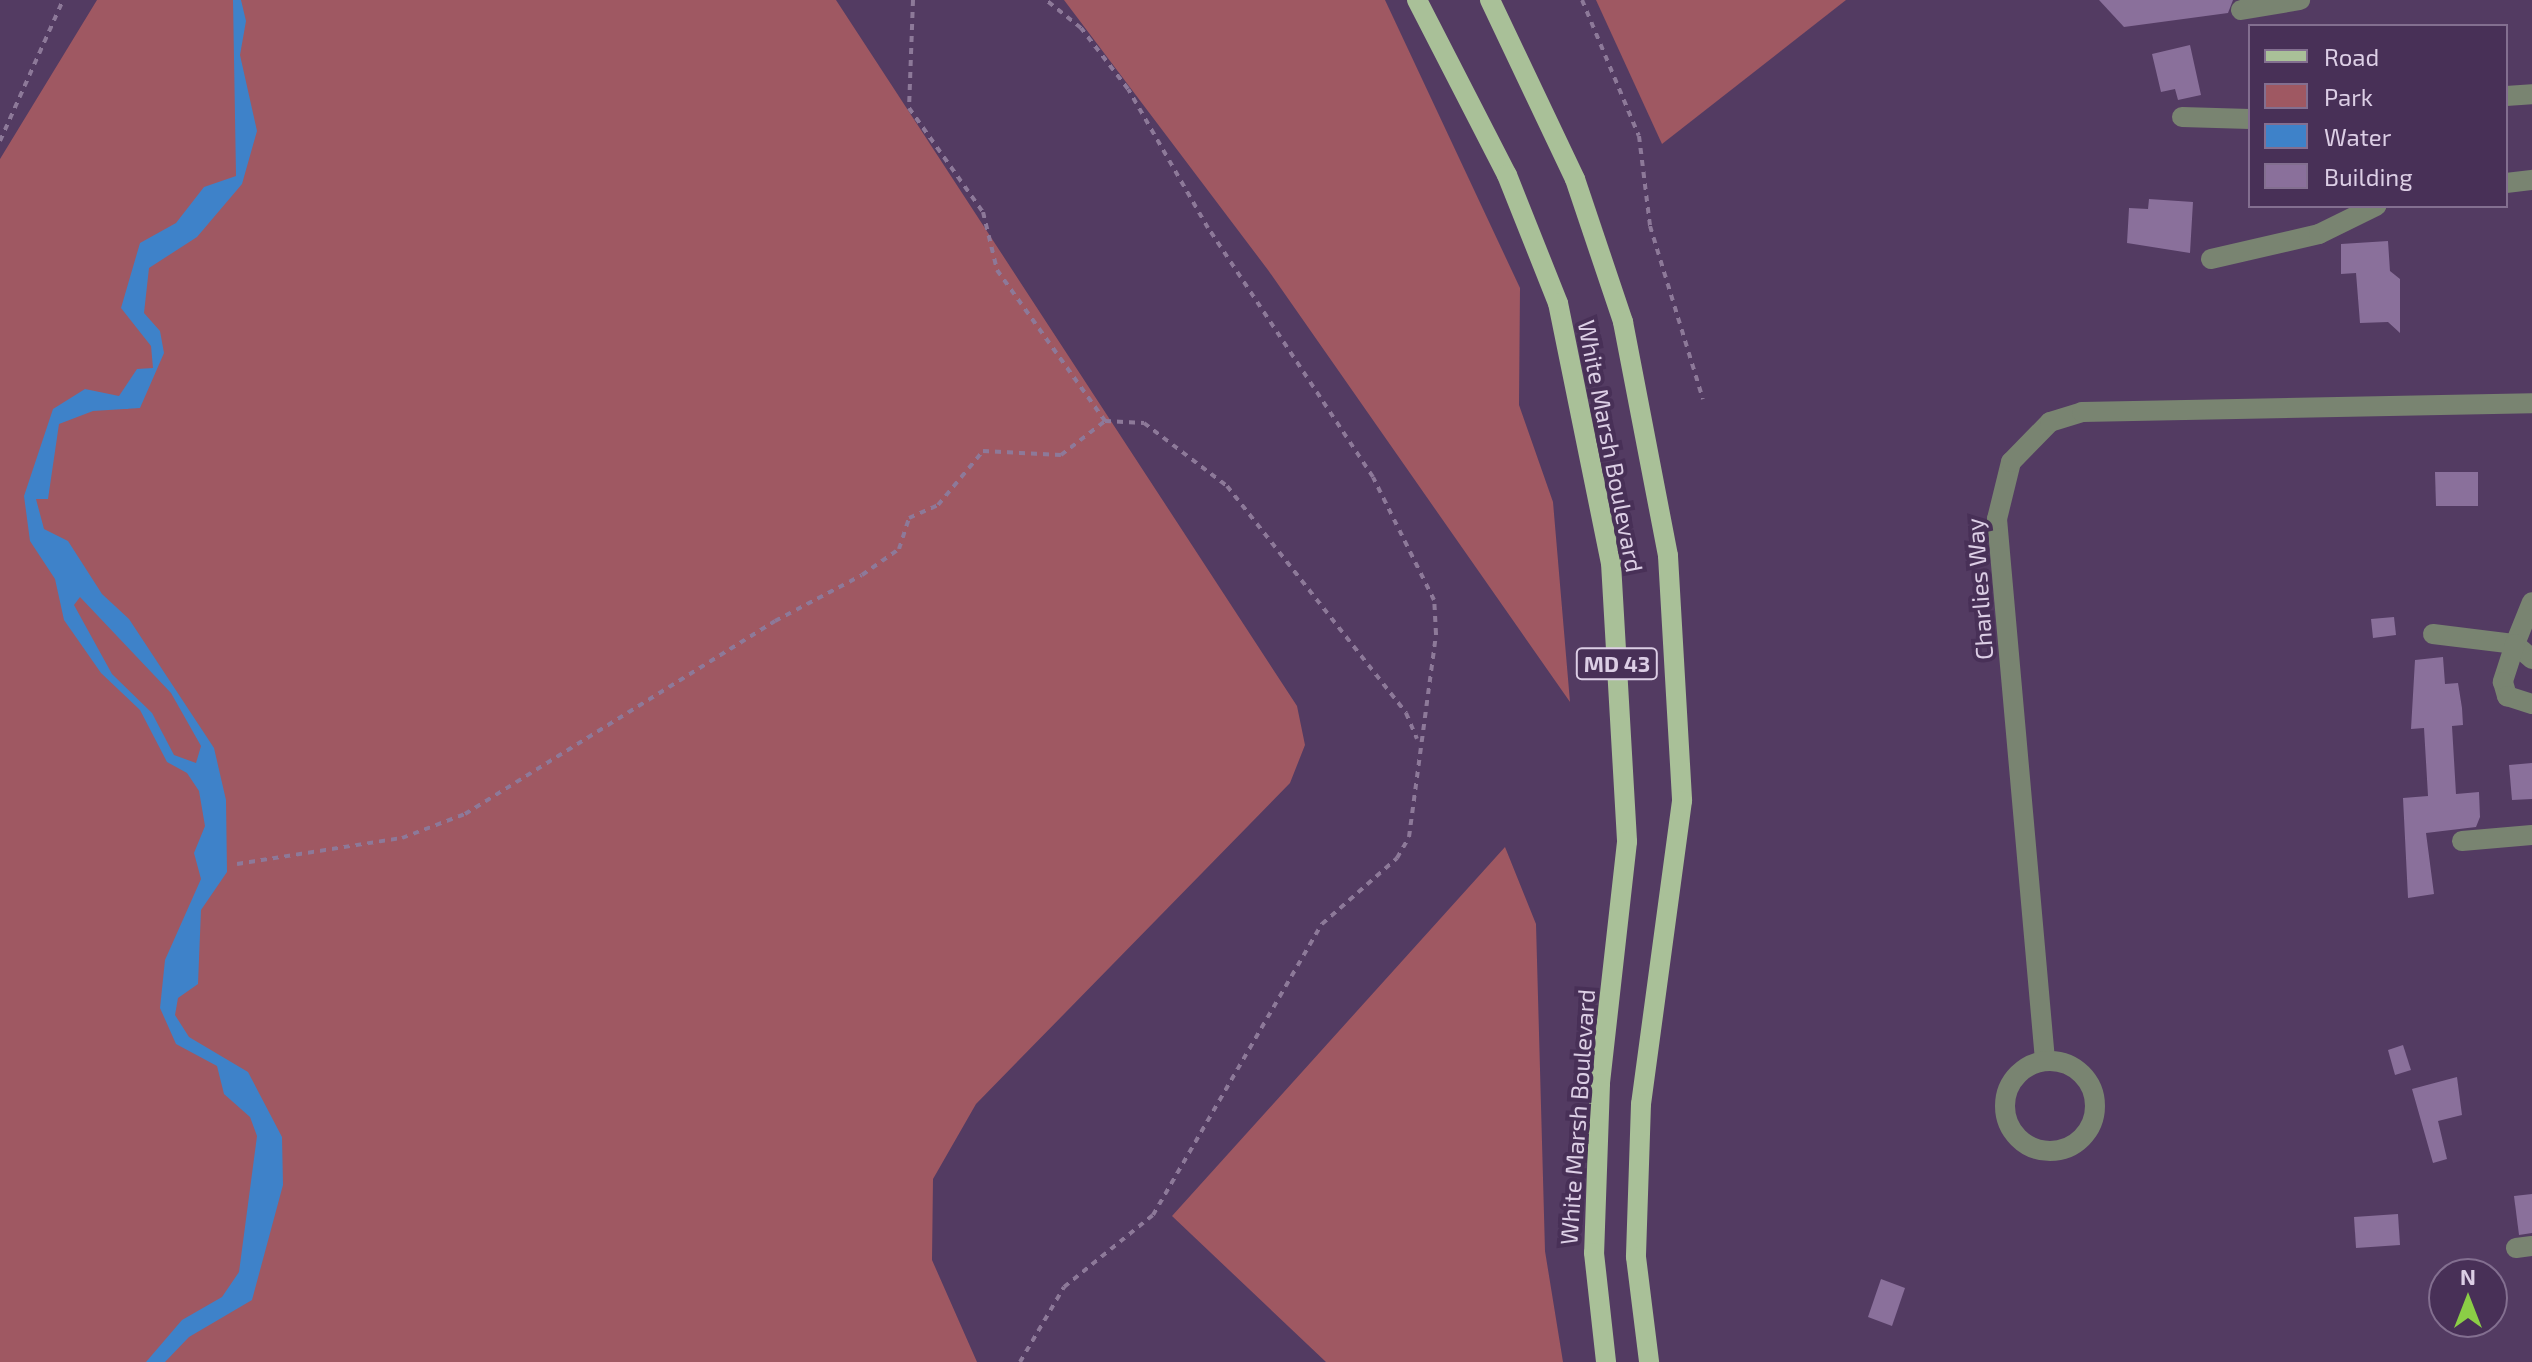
<!DOCTYPE html>
<style>
body{margin:0}
#map{position:relative;width:2532px;height:1362px;overflow:hidden;background:#533b62;font-family:"Exo 2",sans-serif}
div>[style]{position:absolute}
[style*='--x']{left:calc(var(--x)*1px);top:calc(var(--y)*1px);width:calc(var(--w)*1px);rotate:calc(var(--a)*1deg)}
.green>*{inset:0;background:#9f5862}
.water>*{inset:0;background:#3e82c9}
.building>*{inset:0;background:#8a709b}
.path>*{height:4px;margin-top:-2px;transform-origin:0;background:repeating-linear-gradient(90deg,#8d7999 0 6px,transparent 0 12px)}
.minor>*{height:20px;margin:-10px;padding:0 10px;transform-origin:10px;border-radius:10px;background:#798471}
.minor>.ring{margin:-10px;padding:0;box-sizing:content-box;background:none;border:20px solid #798471;border-radius:50%}
.major>*{height:20px;margin:-10px;padding:0 10px;transform-origin:10px;border-radius:10px;background:#a9c098}
span{translate:-50% -50%;white-space:nowrap;text-align:center;line-height:1.15;-webkit-text-stroke:8px #483057;paint-order:stroke}
.shield-label span{padding:2px 6px;background:#483057;border:2px solid;border-radius:6px;-webkit-text-stroke-width:0}
.shield-label{font-size:22px;color:#dccee5;font-weight:700}
.street-label{font-size:24px;color:#dccee5}
.legend{position:absolute;left:2248px;top:24px;width:260px;height:184px;box-sizing:border-box;background:#483057;border:2px solid #836f90;margin:0;padding:10px 14px;list-style:none;font-size:24px;color:#dccee5}
.legend li{display:flex;align-items:center;gap:16px;height:40px}
.legend b{width:40px;border:2px solid #836f90}
.north{position:absolute;left:2428px;top:1258px;width:80px;height:80px;box-sizing:border-box;background:#483057;border:2px solid #836f90;border-radius:50%;rotate:0deg;font-size:22px;font-weight:700;line-height:32px;text-align:center;color:#dccee5}
.north::after{content:'';display:block;margin:auto;width:28px;height:36px;background:#8bce46;clip-path:polygon(50% 0,100% 100%,50% 72%,0 100%)}
</style>
<div id="map">
<div class="green">
<div style="clip-path:polygon(97px 0,836px 0,1297px 706px,1305px 745px,1290px 783px,976px 1104px,933px 1179px,932px 1260px,977px 1362px,0 1362px,0 159px)"></div>
<div style="clip-path:polygon(1064px 0,1385px 0,1520px 288px,1519px 405px,1553px 502px,1570px 702px,1268px 270px)"></div>
<div style="clip-path:polygon(1596px 0,1846px 0,1662px 144px)"></div>
<div style="clip-path:polygon(1505px 847px,1536px 924px,1545px 1251px,1563px 1362px,1326px 1362px,1172px 1216px)"></div>
</div>
<div class="water">
<div style="clip-path:polygon(evenodd,233px 0,241px 0,246px 21px,240px 55px,257px 131px,242px 184px,197px 237px,149px 268px,144px 313px,160px 331px,164px 353px,140px 408px,93px 411px,59px 424px,48px 499px,36px 499px,44px 529px,68px 541px,102px 594px,129px 619px,214px 748px,226px 800px,227px 872px,201px 910px,198px 984px,178px 998px,175px 1015px,189px 1037px,248px 1072px,282px 1137px,283px 1185px,252px 1300px,189px 1337px,165px 1362px,146px 1362px,182px 1320px,222px 1297px,239px 1272px,257px 1136px,250px 1117px,224px 1094px,217px 1066px,176px 1044px,160px 1008px,165px 960px,201px 879px,194px 853px,205px 826px,199px 791px,187px 773px,167px 762px,140px 710px,101px 673px,64px 620px,55px 579px,30px 541px,24px 496px,53px 409px,85px 389px,119px 396px,137px 369px,153px 368px,151px 346px,121px 308px,140px 243px,176px 223px,204px 187px,236px 176px,233px 0,80px 597px,171px 693px,201px 746px,196px 763px,174px 755px,152px 713px,112px 674px,74px 605px,80px 597px)"></div>
</div>
<div class="building">
<div style="clip-path:polygon(2099px 0,2233px 0,2228px 13px,2124px 27px)"></div>
<div style="clip-path:polygon(2190px 45px,2201px 95px,2178px 100px,2175px 89px,2161px 92px,2152px 54px)"></div>
<div style="clip-path:polygon(2149px 199px,2193px 202px,2190px 253px,2127px 243px,2129px 208px,2148px 209px)"></div>
<div style="clip-path:polygon(2388px 241px,2390px 271px,2400px 279px,2400px 333px,2388px 322px,2360px 323px,2356px 273px,2341px 274px,2341px 244px)"></div>
<div style="clip-path:polygon(2435px 472px,2478px 472px,2478px 506px,2436px 506px)"></div>
<div style="clip-path:polygon(2394px 617px,2396px 635px,2373px 638px,2371px 619px)"></div>
<div style="clip-path:polygon(2443px 657px,2445px 684px,2458px 683px,2462px 708px,2463px 725px,2452px 726px,2456px 794px,2479px 792px,2480px 817px,2476px 827px,2426px 833px,2434px 894px,2408px 898px,2403px 798px,2428px 796px,2424px 728px,2411px 729px,2415px 660px)"></div>
<div style="clip-path:polygon(2532px 763px,2532px 799px,2512px 800px,2509px 765px)"></div>
<div style="clip-path:polygon(2403px 1045px,2411px 1070px,2395px 1075px,2388px 1050px)"></div>
<div style="clip-path:polygon(2457px 1077px,2462px 1115px,2438px 1121px,2447px 1159px,2433px 1163px,2412px 1089px)"></div>
<div style="clip-path:polygon(2532px 1194px,2532px 1233px,2519px 1235px,2514px 1196px)"></div>
<div style="clip-path:polygon(2398px 1214px,2400px 1245px,2356px 1248px,2354px 1217px)"></div>
<div style="clip-path:polygon(1881px 1279px,1905px 1288px,1892px 1326px,1868px 1317px)"></div>
</div>
<div class="path">
<div style="--x:913;--y:0;--w:108;--a:92.1"></div>
<div style="--x:909;--y:108;--w:128;--a:54.6"></div>
<div style="--x:983;--y:212;--w:60;--a:76.4"></div>
<div style="--x:997;--y:270;--w:186;--a:54.4"></div>
<div style="--x:1582;--y:0;--w:147;--a:67.3"></div>
<div style="--x:1639;--y:136;--w:91;--a:83"></div>
<div style="--x:1650;--y:226;--w:181;--a:73"></div>
<div style="--x:0;--y:141;--w:154;--a:-65.9"></div>
<div style="--x:237;--y:864;--w:167;--a:-9"></div>
<div style="--x:402;--y:838;--w:67;--a:-20.9"></div>
<div style="--x:465;--y:814;--w:365;--a:-31.9"></div>
<div style="--x:775;--y:621;--w:98;--a:-27.9"></div>
<div style="--x:862;--y:575;--w:45;--a:-35.1"></div>
<div style="--x:899;--y:549;--w:33;--a:-72"></div>
<div style="--x:909;--y:518;--w:32;--a:-24"></div>
<div style="--x:938;--y:505;--w:70;--a:-50.2"></div>
<div style="--x:983;--y:451;--w:78;--a:2.9"></div>
<div style="--x:1061;--y:455;--w:56;--a:-37.7"></div>
<div style="--x:1105;--y:421;--w:39;--a:3"></div>
<div style="--x:1144;--y:423;--w:104;--a:37.2"></div>
<div style="--x:1227;--y:486;--w:289;--a:51.7"></div>
<div style="--x:1406;--y:713;--w:28;--a:67"></div>
<div style="--x:1020;--y:1362;--w:87;--a:-59.6"></div>
<div style="--x:1064;--y:1287;--w:114;--a:-39"></div>
<div style="--x:1153;--y:1215;--w:337;--a:-59.9"></div>
<div style="--x:1322;--y:924;--w:100;--a:-41.3"></div>
<div style="--x:1397;--y:858;--w:24;--a:-60"></div>
<div style="--x:1409;--y:837;--w:205;--a:-82.4"></div>
<div style="--x:1436;--y:634;--w:34;--a:-93"></div>
<div style="--x:1434;--y:600;--w:137;--a:-116.4"></div>
<div style="--x:1373;--y:477;--w:299;--a:-123.5"></div>
<div style="--x:1208;--y:228;--w:160;--a:-119.9"></div>
<div style="--x:1128;--y:89;--w:77;--a:-127.6"></div>
<div style="--x:1081;--y:28;--w:45;--a:-141.3"></div>
</div>
<div class="minor">
<div style="--x:2241;--y:10;--w:60;--a:-9.6"></div>
<div style="--x:2506;--y:96;--w:26;--a:-4"></div>
<div style="--x:2182;--y:117;--w:68;--a:1.7"></div>
<div style="--x:2506;--y:183;--w:26;--a:-7"></div>
<div style="--x:2211;--y:259;--w:111;--a:-13"></div>
<div style="--x:2319;--y:234;--w:64;--a:-26.2"></div>
<div style="--x:2433;--y:634;--w:83;--a:7"></div>
<div style="--x:2515;--y:644;--w:45;--a:-68"></div>
<div style="--x:2532;--y:659;--w:23;--a:-139"></div>
<div style="--x:2515;--y:644;--w:40;--a:108"></div>
<div style="--x:2503;--y:682;--w:15;--a:74"></div>
<div style="--x:2507;--y:696;--w:26;--a:18"></div>
<div style="--x:2462;--y:841;--w:70;--a:-4.9"></div>
<div style="--x:2045;--y:1060;--w:543;--a:-95.07"></div>
<div style="--x:1997;--y:519;--w:59;--a:-76.2"></div>
<div style="--x:2011;--y:462;--w:56;--a:-45.7"></div>
<div style="--x:2050;--y:422;--w:34;--a:-17"></div>
<div style="--x:2082;--y:412;--w:450;--a:-1.1"></div>
<div class="ring" style="left:2005px;top:1061px;width:70px;height:70px"></div>
<div style="--x:2516;--y:1248;--w:16;--a:-7"></div>
</div>
<div class="major">
<div style="--x:1417;--y:0;--w:197;--a:62.8"></div>
<div style="--x:1507;--y:175;--w:138;--a:68.3"></div>
<div style="--x:1558;--y:303;--w:265;--a:78.5"></div>
<div style="--x:1611;--y:563;--w:279;--a:86.7"></div>
<div style="--x:1627;--y:842;--w:244;--a:96.4"></div>
<div style="--x:1600;--y:1084;--w:169;--a:92"></div>
<div style="--x:1594;--y:1253;--w:110;--a:83.7"></div>
<div style="--x:1490;--y:0;--w:198;--a:64.6"></div>
<div style="--x:1575;--y:179;--w:151;--a:71.4"></div>
<div style="--x:1623;--y:322;--w:238;--a:79.1"></div>
<div style="--x:1668;--y:556;--w:245;--a:86.7"></div>
<div style="--x:1682;--y:801;--w:306;--a:97.7"></div>
<div style="--x:1641;--y:1104;--w:153;--a:91.9"></div>
<div style="--x:1636;--y:1257;--w:106;--a:82.9"></div>
</div>
<div class="shield-label">
<span style="left:1617px;top:664px">MD 43</span>
</div>
<div class="street-label">
<span style="left:1611px;top:446px;rotate:79deg">White Marsh Boulevard</span>
<span style="left:1979px;top:589px;rotate:-94deg">Charlies Way</span>
<span style="left:1577px;top:1117px;rotate:-86deg">White Marsh Boulevard</span>
</div>
<ul class="legend">
<li><b style="height:10px;background:#a9c098"></b>Road</li>
<li><b style="height:22px;background:#9f5862"></b>Park</li>
<li><b style="height:22px;background:#3e82c9"></b>Water</li>
<li><b style="height:22px;background:#8a709b"></b>Building</li>
</ul>
<div class="north">N</div>
</div>
